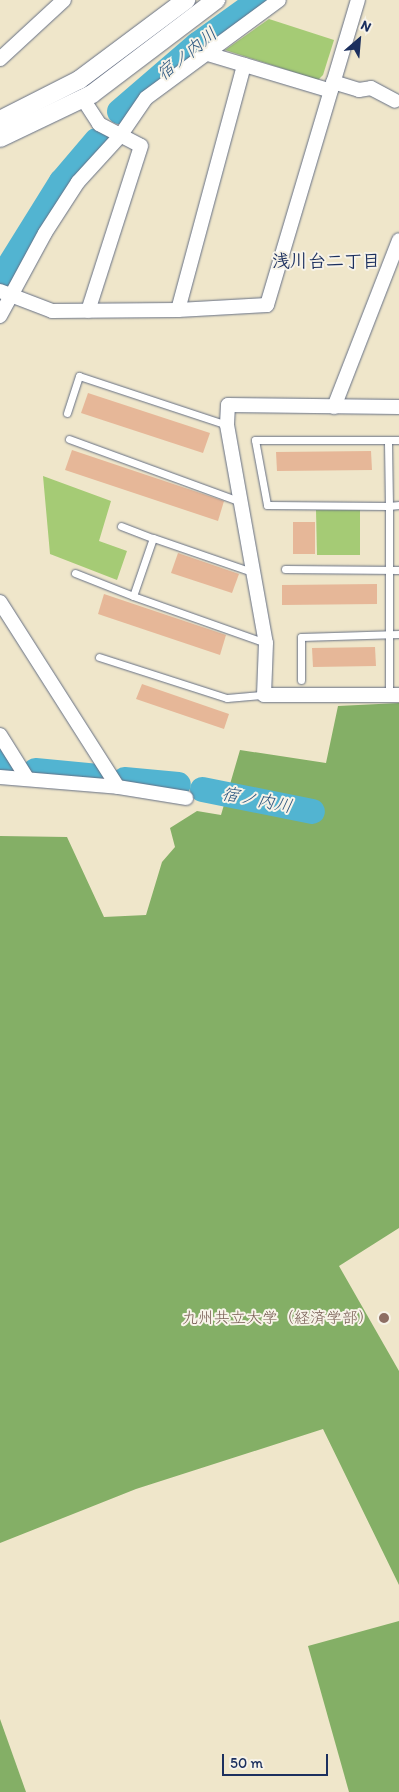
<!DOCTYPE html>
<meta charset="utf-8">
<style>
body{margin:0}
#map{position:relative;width:399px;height:1792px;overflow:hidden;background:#efe6ca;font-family:Itim,"Klee One",sans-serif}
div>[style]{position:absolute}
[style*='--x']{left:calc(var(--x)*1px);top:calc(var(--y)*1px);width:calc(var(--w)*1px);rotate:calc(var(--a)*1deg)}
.green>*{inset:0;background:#a5cb75}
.forest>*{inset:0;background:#84af66}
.river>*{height:25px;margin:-12.5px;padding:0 12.5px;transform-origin:12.5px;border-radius:12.5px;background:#52b4d1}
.building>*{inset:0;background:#e6b798}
.roads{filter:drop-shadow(0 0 1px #656f84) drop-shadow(0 0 1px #656f84)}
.service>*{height:7px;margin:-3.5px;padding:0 3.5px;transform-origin:3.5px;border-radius:3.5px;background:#fff}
.minor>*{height:14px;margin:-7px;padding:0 7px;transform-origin:7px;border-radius:7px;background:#fff}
.tertiary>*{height:18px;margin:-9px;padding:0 9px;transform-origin:9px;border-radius:9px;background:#fff}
.dots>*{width:14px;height:14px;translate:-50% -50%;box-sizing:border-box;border:2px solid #f7f3e8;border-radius:50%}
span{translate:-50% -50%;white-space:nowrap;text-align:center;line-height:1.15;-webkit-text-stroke:4px #f7f3e8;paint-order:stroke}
.education-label{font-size:16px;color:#785e54}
.right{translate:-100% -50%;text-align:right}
.water-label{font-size:18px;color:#2c5780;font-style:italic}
.neighbourhood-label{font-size:18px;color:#1b2f5e;font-weight:700}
.north{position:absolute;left:334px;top:15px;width:50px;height:50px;-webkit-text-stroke:4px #f7f3e8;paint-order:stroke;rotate:27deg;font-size:14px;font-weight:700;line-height:20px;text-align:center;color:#1b2f5e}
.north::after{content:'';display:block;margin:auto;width:18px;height:22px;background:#1b2f5e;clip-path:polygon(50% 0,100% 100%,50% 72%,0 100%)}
.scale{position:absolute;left:222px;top:1754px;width:106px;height:22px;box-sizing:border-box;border:2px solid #1b2f5e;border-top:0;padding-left:6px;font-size:15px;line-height:18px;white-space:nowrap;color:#1b2f5e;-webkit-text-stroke:4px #f7f3e8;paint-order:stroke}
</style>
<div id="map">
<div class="green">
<div style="clip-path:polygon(269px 19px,334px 40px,323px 75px,318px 80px,225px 50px)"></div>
<div style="clip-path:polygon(43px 476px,111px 501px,99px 541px,127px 551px,117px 580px,50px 554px)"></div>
<div style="clip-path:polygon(316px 510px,360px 510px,360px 555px,317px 555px)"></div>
</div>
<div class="forest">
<div style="clip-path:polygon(399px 703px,399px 1228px,339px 1266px,399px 1371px,399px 1585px,323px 1429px,136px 1489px,0 1543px,0 836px,67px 837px,104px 917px,146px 915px,162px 862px,175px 847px,170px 828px,197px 811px,221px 815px,240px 750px,326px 763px,338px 706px)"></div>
<div style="clip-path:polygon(399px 1621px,399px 1792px,349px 1792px,308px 1646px)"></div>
<div style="clip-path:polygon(0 1719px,26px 1792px,0 1792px)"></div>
</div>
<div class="river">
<div style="--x:119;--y:111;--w:103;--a:-40.7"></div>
<div style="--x:197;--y:44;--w:75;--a:-35.8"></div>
<div style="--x:3;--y:274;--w:110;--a:-58.1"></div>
<div style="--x:61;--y:181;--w:54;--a:-49.5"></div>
<div style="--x:0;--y:756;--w:13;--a:58"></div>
<div style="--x:35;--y:770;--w:63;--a:5.4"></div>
<div style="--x:124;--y:779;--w:54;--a:5.3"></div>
<div style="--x:202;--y:789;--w:112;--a:11.3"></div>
</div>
<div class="building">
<div style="clip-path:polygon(88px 393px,210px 433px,203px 453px,81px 413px)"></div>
<div style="clip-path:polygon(72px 450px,224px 501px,218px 521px,65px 470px)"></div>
<div style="clip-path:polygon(371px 451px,372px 470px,277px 471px,276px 452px)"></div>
<div style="clip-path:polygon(293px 522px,315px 522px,315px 554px,293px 554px)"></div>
<div style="clip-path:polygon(178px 553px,239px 574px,232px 593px,171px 573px)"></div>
<div style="clip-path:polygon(377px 584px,377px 604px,282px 605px,282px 585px)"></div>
<div style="clip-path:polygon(104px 594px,226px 635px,220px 655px,98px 614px)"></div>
<div style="clip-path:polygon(375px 647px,376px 666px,313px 667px,312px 648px)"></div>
<div style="clip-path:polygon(142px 684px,229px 714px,224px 729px,136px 699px)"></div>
</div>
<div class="roads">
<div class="service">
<div style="--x:67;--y:413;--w:39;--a:-72"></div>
<div style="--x:79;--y:376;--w:156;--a:18.3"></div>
<div style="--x:69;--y:439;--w:183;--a:20.1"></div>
<div style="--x:388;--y:440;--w:11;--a:0"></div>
<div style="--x:121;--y:526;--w:34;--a:21"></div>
<div style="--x:285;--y:569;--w:114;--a:0.5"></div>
<div style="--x:252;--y:572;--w:105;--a:-161"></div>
<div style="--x:153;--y:538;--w:61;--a:109"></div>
<div style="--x:133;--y:596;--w:141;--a:19.5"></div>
<div style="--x:75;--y:573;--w:62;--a:21.6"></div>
<div style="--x:99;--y:657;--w:134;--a:17.8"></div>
<div style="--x:227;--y:698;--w:37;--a:-5"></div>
<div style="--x:301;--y:680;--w:43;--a:-90"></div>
<div style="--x:301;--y:637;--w:98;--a:-1.8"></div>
<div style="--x:389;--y:695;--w:189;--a:-90"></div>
<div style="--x:389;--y:506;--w:66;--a:-90.9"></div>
<div style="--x:388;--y:440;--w:133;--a:180"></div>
<div style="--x:255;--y:440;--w:66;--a:79.5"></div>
<div style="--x:267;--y:505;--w:122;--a:0.5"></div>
<div style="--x:389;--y:506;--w:10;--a:-6"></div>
</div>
<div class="minor">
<div style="--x:208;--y:54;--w:128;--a:16.7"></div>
<div style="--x:0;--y:59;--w:87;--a:-42.7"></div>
<div style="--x:333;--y:82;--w:27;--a:17"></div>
<div style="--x:359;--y:90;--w:12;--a:-9"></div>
<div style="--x:371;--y:88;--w:27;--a:28"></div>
<div style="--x:83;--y:99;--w:30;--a:57"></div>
<div style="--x:99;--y:124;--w:47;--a:27.6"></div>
<div style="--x:141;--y:146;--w:173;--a:107.8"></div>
<div style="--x:0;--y:291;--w:56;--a:21"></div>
<div style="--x:52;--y:311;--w:126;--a:-0.5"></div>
<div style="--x:178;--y:310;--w:89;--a:-3.2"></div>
<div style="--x:267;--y:305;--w:318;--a:-73.4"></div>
<div style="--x:178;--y:310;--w:254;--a:-74.9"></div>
<div style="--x:0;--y:316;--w:94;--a:-61.5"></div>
<div style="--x:45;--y:233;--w:61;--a:-57.1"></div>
<div style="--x:78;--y:182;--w:62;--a:-47.6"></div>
<div style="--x:120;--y:136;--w:46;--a:-55.6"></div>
<div style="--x:146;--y:98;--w:165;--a:-36.4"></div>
<div style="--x:334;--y:407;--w:179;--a:-68.7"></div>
<div style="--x:399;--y:407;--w:171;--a:-179.3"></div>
<div style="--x:228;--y:405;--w:20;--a:93"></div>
<div style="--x:227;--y:425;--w:221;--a:79.9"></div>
<div style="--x:266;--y:643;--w:52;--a:92.2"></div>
<div style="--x:264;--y:695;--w:135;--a:0"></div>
<div style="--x:0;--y:602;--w:219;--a:57.5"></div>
<div style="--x:0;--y:735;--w:51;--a:57.9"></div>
<div style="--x:0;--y:777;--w:118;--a:4.8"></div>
<div style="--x:118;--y:787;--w:69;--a:9.2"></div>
</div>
<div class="tertiary">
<div style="--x:0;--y:120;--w:89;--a:-26.9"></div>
<div style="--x:79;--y:80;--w:134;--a:-36.8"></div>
<div style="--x:0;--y:138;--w:102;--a:-25.6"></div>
<div style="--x:92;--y:94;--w:156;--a:-37.2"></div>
</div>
</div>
<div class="dots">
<div style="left:384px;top:1318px;background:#8d6e63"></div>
</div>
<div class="education-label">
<span class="right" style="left:374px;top:1318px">九州共立大学（経済学部）</span>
</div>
<div class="water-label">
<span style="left:187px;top:54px;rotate:-39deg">宿ノ内川</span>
<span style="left:257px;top:800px;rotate:11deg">宿ノ内川</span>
</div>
<div class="neighbourhood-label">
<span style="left:326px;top:261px">浅川台二丁目</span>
</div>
<div class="north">N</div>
<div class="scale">50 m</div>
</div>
